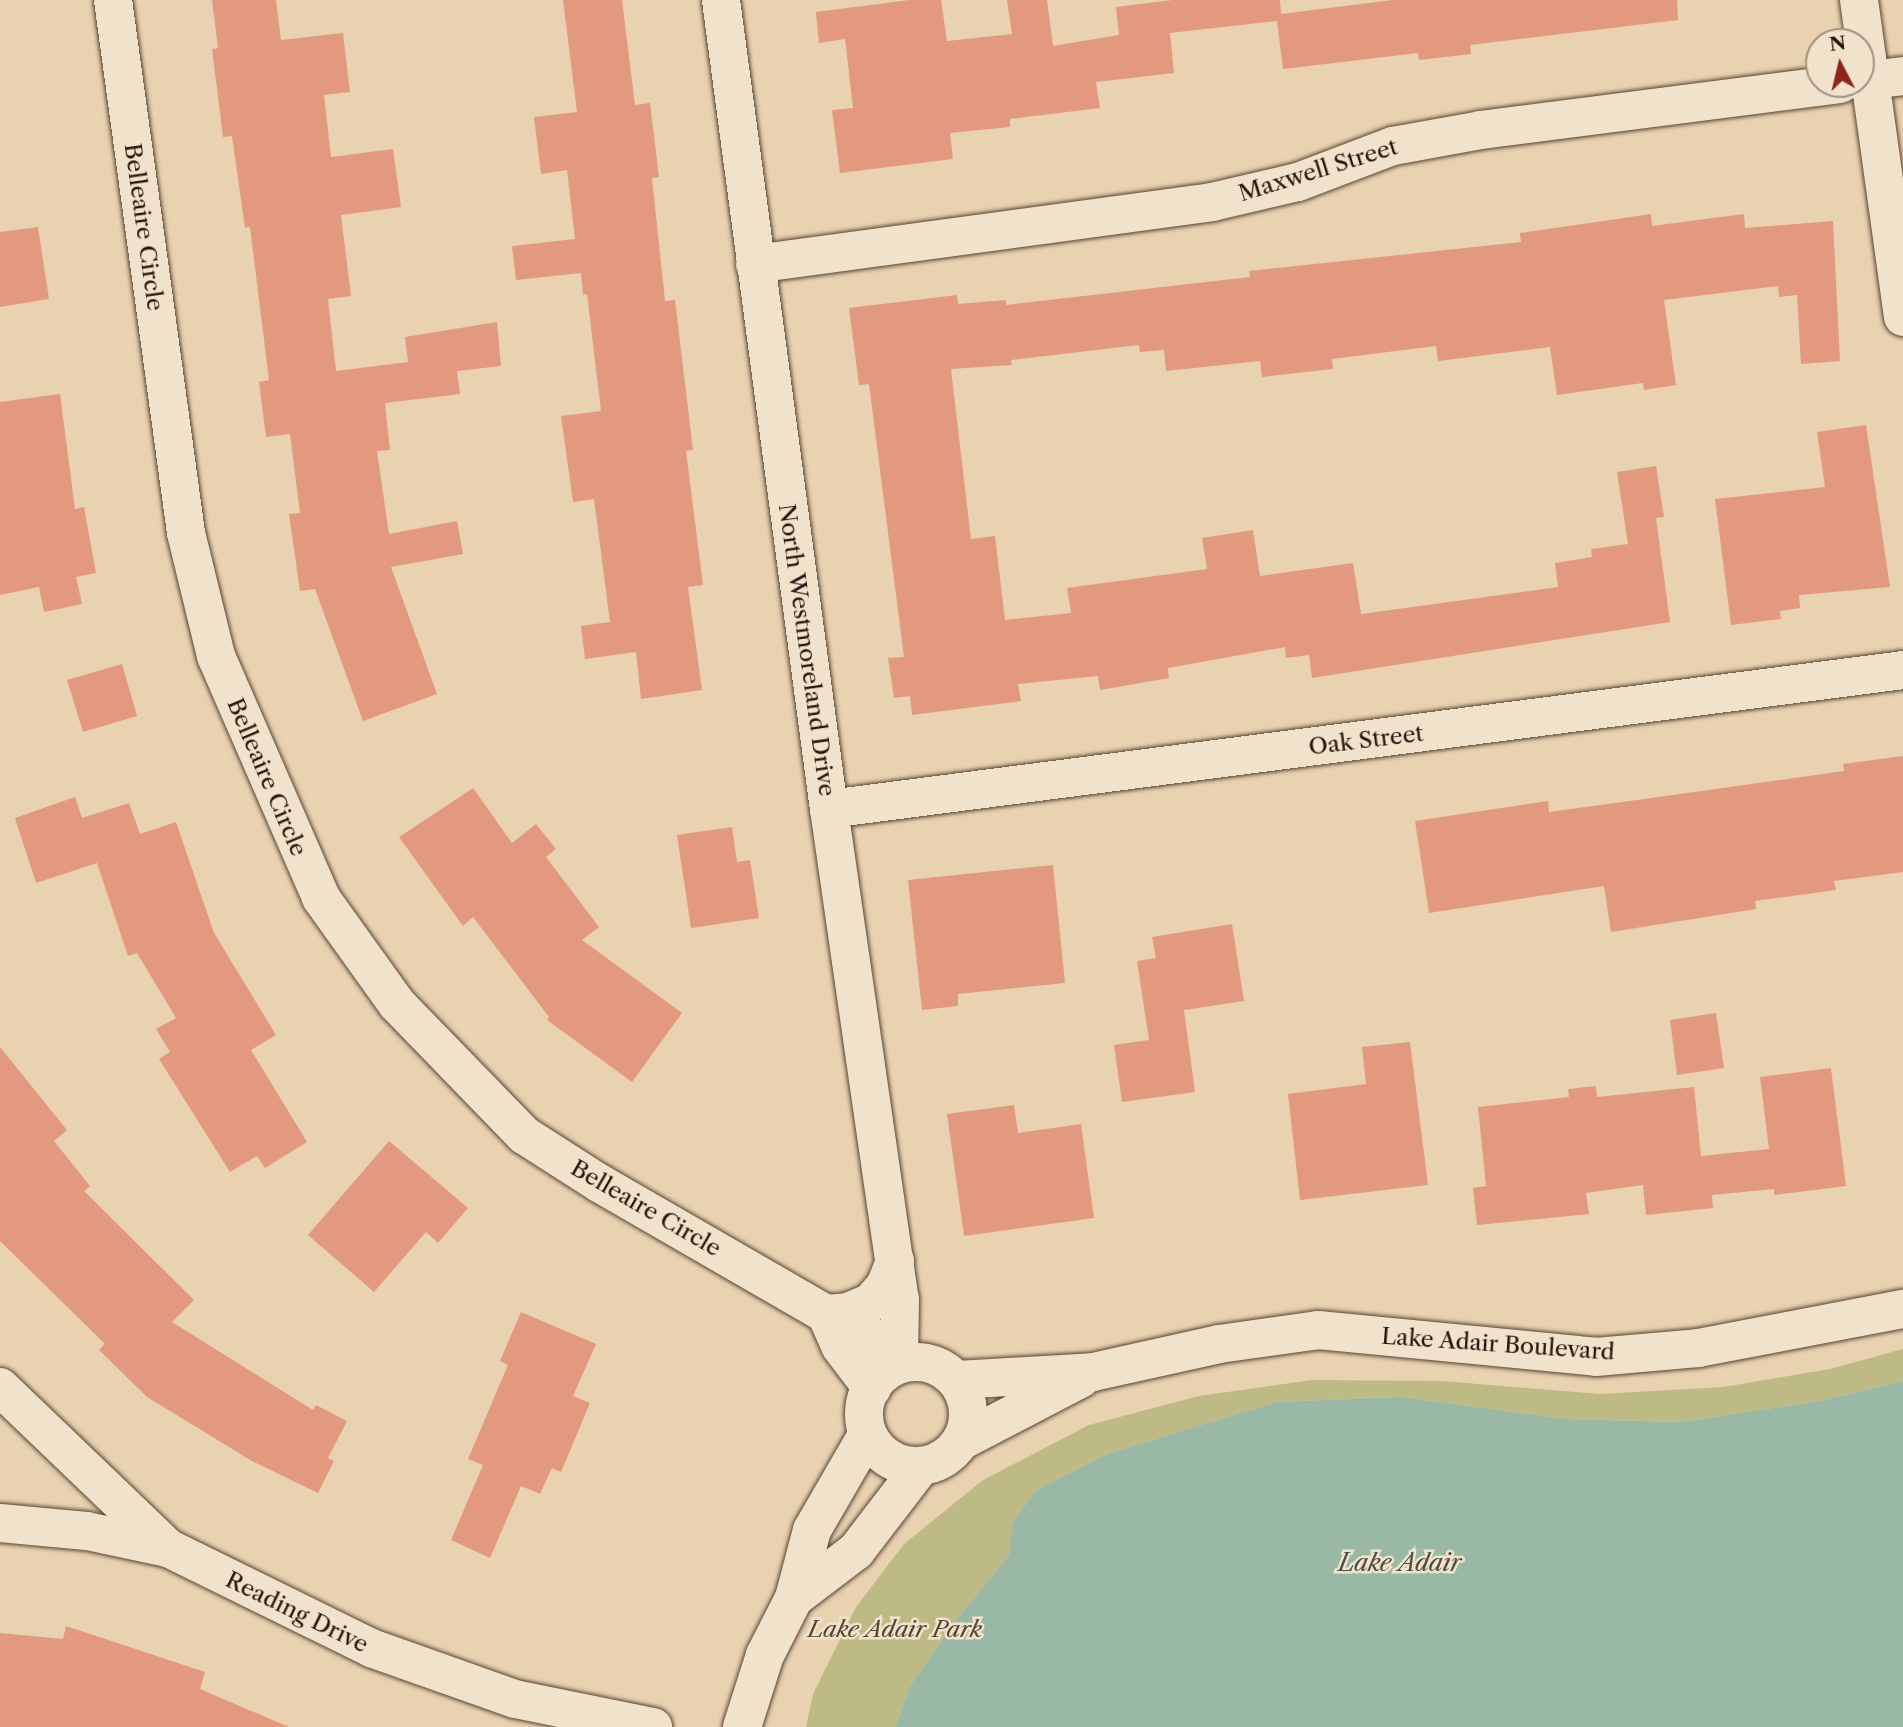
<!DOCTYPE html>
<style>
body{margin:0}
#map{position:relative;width:1903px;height:1727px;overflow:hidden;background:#e9d2b0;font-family:"Libre Caslon Text",serif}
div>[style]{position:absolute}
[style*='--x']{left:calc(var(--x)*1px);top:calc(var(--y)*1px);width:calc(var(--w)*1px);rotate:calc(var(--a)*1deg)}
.green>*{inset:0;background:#beba86}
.water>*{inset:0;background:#99b8a6}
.building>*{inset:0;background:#e29980}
.roads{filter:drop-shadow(0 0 2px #574435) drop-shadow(0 0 2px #574435)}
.minor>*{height:38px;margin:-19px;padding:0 19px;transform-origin:19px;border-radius:19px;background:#f1e2cc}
.tertiary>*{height:38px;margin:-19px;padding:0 19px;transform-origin:19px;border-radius:19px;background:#f1e2cc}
.tertiary>.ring{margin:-19px;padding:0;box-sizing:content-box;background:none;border:38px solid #f1e2cc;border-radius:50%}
span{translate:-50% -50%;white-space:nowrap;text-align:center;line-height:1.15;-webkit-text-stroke:5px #f1e2cc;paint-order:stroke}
.street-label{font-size:23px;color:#26140c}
.park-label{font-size:23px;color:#544631;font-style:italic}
.water-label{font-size:24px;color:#4e4d42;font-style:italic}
.north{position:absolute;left:1805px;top:28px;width:70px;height:70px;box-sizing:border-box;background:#f1e2cc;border:2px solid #a0907f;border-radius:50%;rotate:353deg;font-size:19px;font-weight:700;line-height:28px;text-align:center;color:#26140c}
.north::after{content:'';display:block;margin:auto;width:24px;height:32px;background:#8f2418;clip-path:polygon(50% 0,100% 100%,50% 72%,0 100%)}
</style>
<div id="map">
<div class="green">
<div style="clip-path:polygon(1903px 1349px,1903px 1381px,1820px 1401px,1680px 1422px,1566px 1419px,1401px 1397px,1277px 1402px,1107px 1454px,1035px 1491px,1012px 1524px,1009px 1556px,955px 1621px,910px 1686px,895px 1727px,806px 1727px,813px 1694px,856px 1607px,904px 1544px,983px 1480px,1089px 1425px,1199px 1396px,1312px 1380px,1442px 1381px,1600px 1394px,1723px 1387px,1830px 1369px)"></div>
</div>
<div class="water">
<div style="clip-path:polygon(1903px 1381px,1903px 1727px,895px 1727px,910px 1686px,955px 1621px,1009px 1556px,1012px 1524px,1035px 1491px,1107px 1454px,1277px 1402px,1401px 1397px,1566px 1419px,1680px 1422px,1820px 1401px)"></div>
</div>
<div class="building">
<div style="clip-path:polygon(212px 0,276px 0,281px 40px,343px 33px,350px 92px,324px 95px,331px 157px,393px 149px,401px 207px,341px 215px,351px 296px,328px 299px,336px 371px,408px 362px,405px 337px,497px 322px,501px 366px,457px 371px,460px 394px,385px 403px,390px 450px,377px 451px,389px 534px,457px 521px,463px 554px,391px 567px,437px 694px,363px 721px,315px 589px,300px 591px,289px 514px,300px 513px,290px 434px,266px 437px,259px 382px,269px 380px,250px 227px,245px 228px,232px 136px,223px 137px,212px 49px,218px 48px)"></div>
<div style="clip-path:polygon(563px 0,622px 0,635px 105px,650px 103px,659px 177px,652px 178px,665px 301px,675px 300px,693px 450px,686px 451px,703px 585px,688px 587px,702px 690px,641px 699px,636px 652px,585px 659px,581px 626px,610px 622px,594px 499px,573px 502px,561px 416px,601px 411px,587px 294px,583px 295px,581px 273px,516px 280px,512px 246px,575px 239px,567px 170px,541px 174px,534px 117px,577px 112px)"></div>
<div style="clip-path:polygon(909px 0,941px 0,947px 41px,1012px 34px,1007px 0,1047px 0,1053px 46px,1119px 35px,1116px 7px,1172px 0,1280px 0,1281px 14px,1392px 0,1677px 0,1678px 20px,1470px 45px,1471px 54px,1419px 60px,1418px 53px,1283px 69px,1277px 21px,1170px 33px,1174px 73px,1096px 82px,1100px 108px,1010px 119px,1010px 127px,950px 133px,953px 159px,840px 173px,832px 110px,853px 108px,845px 39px,819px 43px,816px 12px)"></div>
<div style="clip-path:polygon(1651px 214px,1652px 226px,1744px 214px,1745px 228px,1833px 221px,1840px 361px,1801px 364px,1797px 295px,1779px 297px,1778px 286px,1664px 300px,1676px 385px,1644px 390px,1643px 383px,1557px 395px,1550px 347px,1438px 361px,1436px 346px,1332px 359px,1333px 369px,1262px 377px,1260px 361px,1166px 371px,1164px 350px,1140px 352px,1139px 345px,1011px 360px,1012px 365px,951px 369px,971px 539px,995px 536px,1005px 620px,1071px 613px,1067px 588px,1207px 569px,1202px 538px,1253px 530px,1260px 576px,1353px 563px,1361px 614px,1558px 587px,1555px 563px,1592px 557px,1591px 549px,1628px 544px,1617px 472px,1656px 466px,1664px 517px,1656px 518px,1670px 622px,1312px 678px,1309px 655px,1286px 658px,1285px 647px,1168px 668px,1169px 678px,1100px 690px,1098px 676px,1018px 684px,1021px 701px,912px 715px,910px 696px,894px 698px,888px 658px,904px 657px,869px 384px,859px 385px,849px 308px,957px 295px,958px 304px,1006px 300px,1006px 305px,1250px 277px,1249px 271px,1521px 242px,1520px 233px)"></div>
<div style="clip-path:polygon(38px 227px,49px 299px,0 307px,0 232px)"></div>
<div style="clip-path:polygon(60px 394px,75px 509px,84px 507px,96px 573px,76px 577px,82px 604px,44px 612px,39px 587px,0 595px,0 402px)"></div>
<div style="clip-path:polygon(1866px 425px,1890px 587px,1799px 595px,1800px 608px,1780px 611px,1781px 619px,1731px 625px,1715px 499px,1825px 487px,1817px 432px)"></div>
<div style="clip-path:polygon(122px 664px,137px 716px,83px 732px,67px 680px)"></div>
<div style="clip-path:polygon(1903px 756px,1903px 872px,1834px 881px,1836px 890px,1755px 901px,1756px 909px,1611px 932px,1604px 886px,1429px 913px,1415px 821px,1548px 801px,1549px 812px,1644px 799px,1844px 771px,1843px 764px)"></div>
<div style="clip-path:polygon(473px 788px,512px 843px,536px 824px,556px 849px,546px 857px,599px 927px,582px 940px,682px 1013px,632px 1082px,547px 1020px,549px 1017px,473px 917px,463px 926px,399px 837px)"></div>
<div style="clip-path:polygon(75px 797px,82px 818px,129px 803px,140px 834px,176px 822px,214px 933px,276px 1035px,251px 1050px,307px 1142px,265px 1168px,257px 1156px,230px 1172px,159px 1059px,170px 1052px,156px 1029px,176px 1018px,137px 953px,128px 956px,97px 863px,36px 883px,15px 818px)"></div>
<div style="clip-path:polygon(732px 827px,737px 862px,750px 860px,759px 918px,691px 928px,677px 835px)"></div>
<div style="clip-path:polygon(1053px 865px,1065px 983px,958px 994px,958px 1006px,922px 1010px,908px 880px)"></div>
<div style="clip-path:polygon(1232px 924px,1244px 1001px,1184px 1010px,1195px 1092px,1122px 1102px,1114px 1045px,1149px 1040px,1137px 961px,1156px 958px,1152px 937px)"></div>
<div style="clip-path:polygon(1716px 1013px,1724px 1068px,1677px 1075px,1670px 1020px)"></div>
<div style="clip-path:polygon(1410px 1042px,1428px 1185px,1300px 1200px,1288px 1094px,1366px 1084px,1362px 1047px)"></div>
<div style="clip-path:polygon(0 1047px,67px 1130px,54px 1141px,90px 1186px,84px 1191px,194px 1300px,172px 1322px,313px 1410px,316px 1405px,347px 1421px,328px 1458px,334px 1461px,318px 1493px,252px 1461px,147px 1397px,99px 1350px,105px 1344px,0 1241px)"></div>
<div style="clip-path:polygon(1831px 1068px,1846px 1186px,1774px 1195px,1774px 1189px,1712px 1195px,1713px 1208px,1646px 1215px,1643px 1185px,1586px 1193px,1589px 1214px,1477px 1225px,1473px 1188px,1486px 1186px,1478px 1107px,1569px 1097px,1568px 1089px,1596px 1086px,1597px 1097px,1694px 1087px,1701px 1156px,1769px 1149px,1760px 1077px)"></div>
<div style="clip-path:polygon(1014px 1105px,1018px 1133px,1081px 1124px,1094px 1218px,964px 1236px,947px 1114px)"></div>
<div style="clip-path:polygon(389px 1141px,468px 1208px,438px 1243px,426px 1232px,374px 1292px,308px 1235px)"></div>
<div style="clip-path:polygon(521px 1312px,596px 1344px,573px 1396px,590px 1403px,561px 1472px,552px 1468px,540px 1494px,521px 1486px,490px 1558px,451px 1540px,483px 1465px,468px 1459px,508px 1365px,500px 1361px)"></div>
<div style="clip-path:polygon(66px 1626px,205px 1672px,200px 1689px,289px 1727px,0 1727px,0 1633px,63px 1639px)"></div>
</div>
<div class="roads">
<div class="minor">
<div style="--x:113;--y:0;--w:538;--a:82.2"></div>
<div style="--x:186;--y:533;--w:127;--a:76.3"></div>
<div style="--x:216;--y:656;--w:264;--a:66.5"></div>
<div style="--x:321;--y:898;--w:130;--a:54.4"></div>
<div style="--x:397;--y:1004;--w:182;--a:45.9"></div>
<div style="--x:524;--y:1135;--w:89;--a:32.6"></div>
<div style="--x:599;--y:1183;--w:262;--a:30"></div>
<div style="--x:826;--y:1314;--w:43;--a:23.6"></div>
<div style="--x:865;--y:1331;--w:44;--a:57"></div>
<div style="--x:1859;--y:0;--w:320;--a:82.1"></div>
<div style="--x:1861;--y:81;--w:42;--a:-6.8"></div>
<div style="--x:755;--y:264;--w:461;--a:-7.7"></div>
<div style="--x:1212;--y:202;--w:88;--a:-13.1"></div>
<div style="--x:1298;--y:182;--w:102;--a:-20.8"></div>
<div style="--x:1393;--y:146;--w:89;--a:-10.3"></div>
<div style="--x:1481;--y:130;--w:362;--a:-7.3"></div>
<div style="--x:829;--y:809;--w:1083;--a:-7.37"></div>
<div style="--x:826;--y:1314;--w:35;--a:66"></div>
<div style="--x:840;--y:1346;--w:53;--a:52.7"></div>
<div style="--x:0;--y:1387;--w:233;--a:43.8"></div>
<div style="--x:168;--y:1548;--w:226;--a:26.2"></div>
<div style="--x:371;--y:1648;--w:153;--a:19.5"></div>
<div style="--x:515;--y:1699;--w:141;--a:11.5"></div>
<div style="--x:0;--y:1523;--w:87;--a:5.3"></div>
<div style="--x:87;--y:1531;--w:83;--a:11.9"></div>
</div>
<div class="tertiary">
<div style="--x:721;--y:0;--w:816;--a:82.4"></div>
<div style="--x:829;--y:809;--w:495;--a:81.8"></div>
<div style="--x:900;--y:1299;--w:64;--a:90.9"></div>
<div style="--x:826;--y:1314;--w:22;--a:-5"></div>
<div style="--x:848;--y:1312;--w:25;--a:-23"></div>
<div style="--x:871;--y:1302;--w:21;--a:-49"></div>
<div style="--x:885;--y:1286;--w:27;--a:-68"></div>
<div class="ring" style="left:864px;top:1362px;width:66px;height:66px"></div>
<div style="--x:956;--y:1380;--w:137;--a:-3.3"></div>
<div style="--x:1093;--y:1372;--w:129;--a:-12.5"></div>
<div style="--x:1219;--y:1344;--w:100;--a:-8"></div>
<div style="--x:1318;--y:1330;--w:279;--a:5.5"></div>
<div style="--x:1596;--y:1357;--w:102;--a:-5"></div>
<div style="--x:1698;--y:1348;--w:209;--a:-10.8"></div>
<div style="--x:961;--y:1441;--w:136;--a:-27.5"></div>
<div style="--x:794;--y:1598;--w:78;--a:-37.2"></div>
<div style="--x:856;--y:1551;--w:103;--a:-52.5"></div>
<div style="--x:742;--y:1727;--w:76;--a:-72.3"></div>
<div style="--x:765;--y:1655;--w:64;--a:-63"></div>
<div style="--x:794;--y:1598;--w:70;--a:-75.2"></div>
<div style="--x:812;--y:1530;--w:110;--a:-59.9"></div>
</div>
</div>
<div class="street-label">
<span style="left:1318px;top:170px;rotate:-17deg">Maxwell Street</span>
<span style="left:144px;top:227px;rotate:82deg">Belleaire Circle</span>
<span style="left:807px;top:650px;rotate:82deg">North Westmoreland Drive</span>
<span style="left:1366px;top:740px;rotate:-7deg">Oak Street</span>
<span style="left:267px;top:777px;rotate:67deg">Belleaire Circle</span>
<span style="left:646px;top:1208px;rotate:30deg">Belleaire Circle</span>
<span style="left:1498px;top:1344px;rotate:4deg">Lake Adair Boulevard</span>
<span style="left:297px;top:1612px;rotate:26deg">Reading Drive</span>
</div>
<div class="park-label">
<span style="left:895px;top:1629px">Lake Adair Park</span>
</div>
<div class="water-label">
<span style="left:1400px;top:1563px">Lake Adair</span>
</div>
<div class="north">N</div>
</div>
